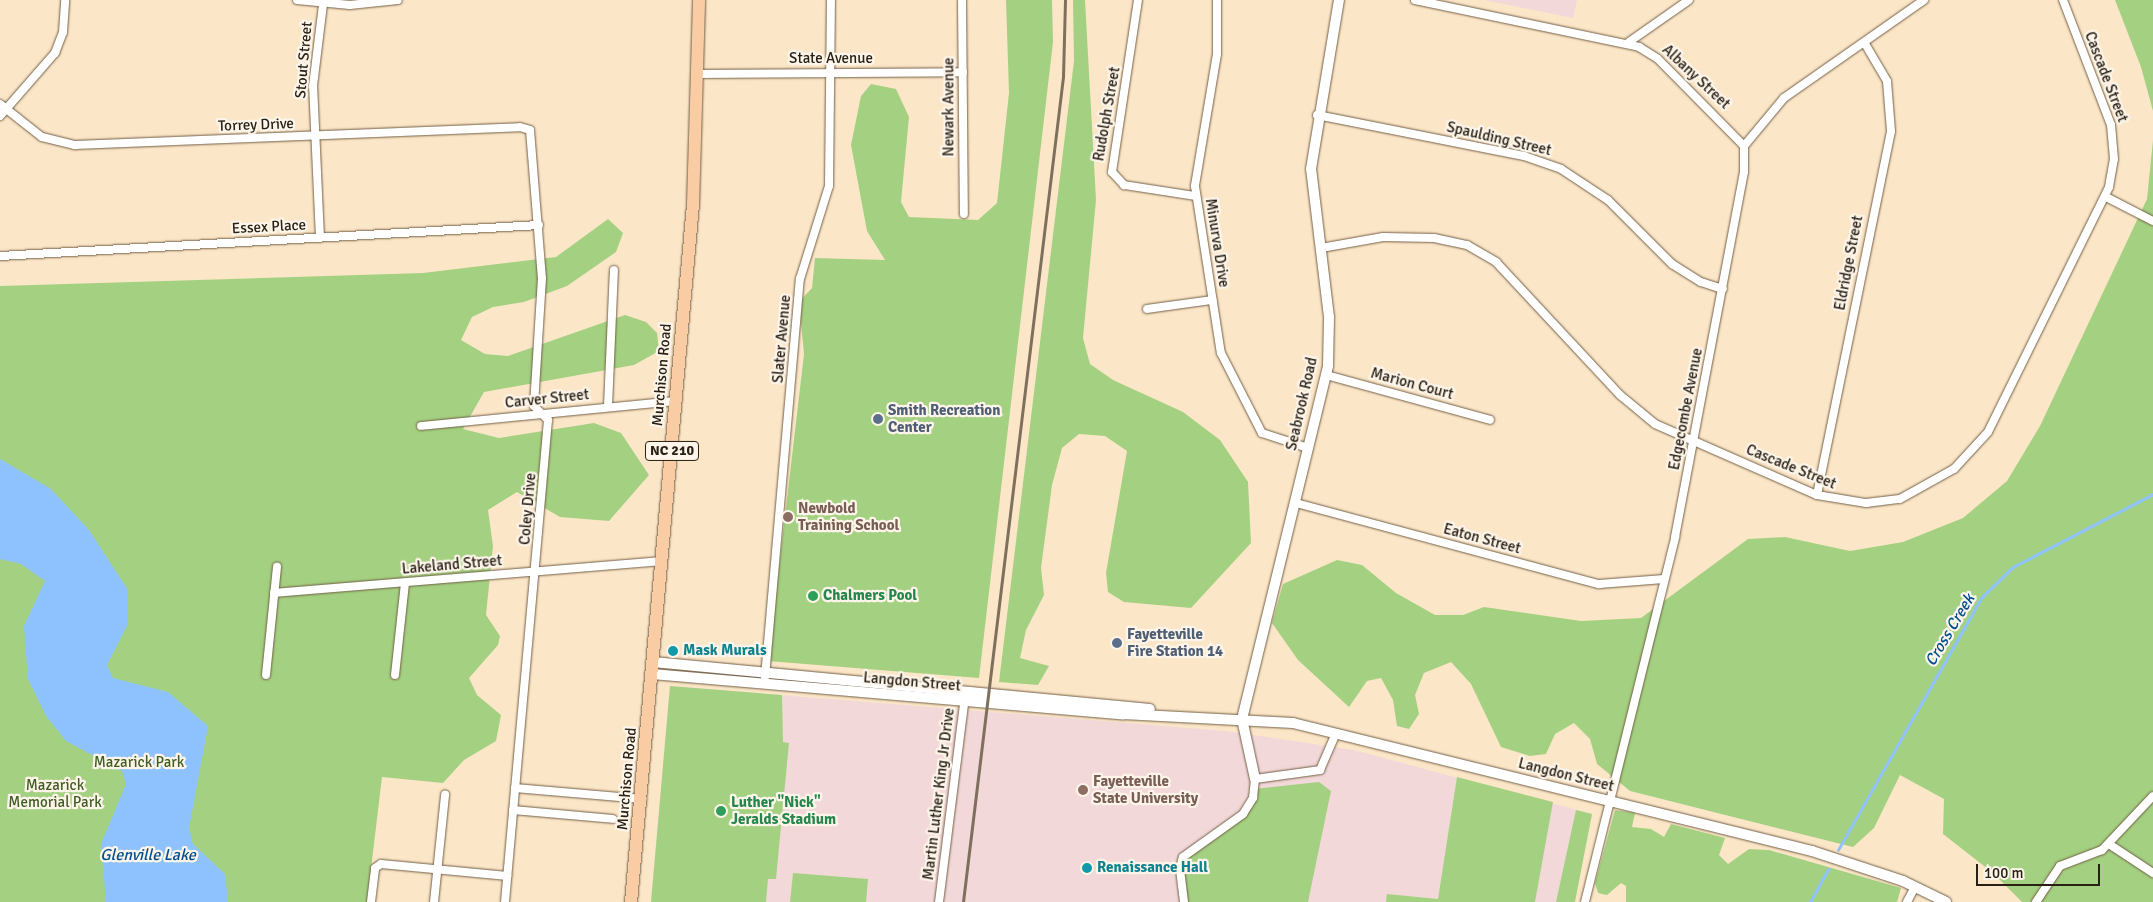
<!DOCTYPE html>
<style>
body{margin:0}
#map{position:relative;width:2153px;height:902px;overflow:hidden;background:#fce6c8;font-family:Signika,sans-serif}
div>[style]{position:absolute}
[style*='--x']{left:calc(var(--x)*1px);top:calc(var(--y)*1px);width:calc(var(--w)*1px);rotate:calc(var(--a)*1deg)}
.education>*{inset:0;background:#f3d8d9}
.green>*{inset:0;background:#a4d181}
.water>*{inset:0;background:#8dc2ff}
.stream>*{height:2.5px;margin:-1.25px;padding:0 1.25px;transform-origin:1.25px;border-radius:1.25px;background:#8dc2ff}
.roads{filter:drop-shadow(0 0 1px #725f45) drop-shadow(0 0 1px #725f45)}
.minor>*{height:8px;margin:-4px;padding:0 4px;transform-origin:4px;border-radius:4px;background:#fff}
.tertiary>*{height:10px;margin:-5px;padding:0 5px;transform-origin:5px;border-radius:5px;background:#fff}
.primary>*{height:12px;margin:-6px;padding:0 6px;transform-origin:6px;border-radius:6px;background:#facca4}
.rail>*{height:2.5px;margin:-1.25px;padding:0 1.25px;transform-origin:1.25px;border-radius:1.25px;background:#7e705d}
.dots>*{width:14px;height:14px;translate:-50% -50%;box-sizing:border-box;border:2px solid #fef5ea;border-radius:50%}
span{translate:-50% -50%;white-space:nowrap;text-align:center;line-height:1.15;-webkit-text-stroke:4.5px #fef5ea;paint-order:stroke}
.shield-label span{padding:1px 4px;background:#fef5ea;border:1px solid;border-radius:4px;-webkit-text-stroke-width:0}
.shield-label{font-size:14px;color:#282015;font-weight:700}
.street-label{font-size:15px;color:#282015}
.service-label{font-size:15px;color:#4e5e75;font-weight:700}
.left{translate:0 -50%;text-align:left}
.education-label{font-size:15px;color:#785e54;font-weight:700}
.leisure-label{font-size:15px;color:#27864d;font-weight:700}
.culture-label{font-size:15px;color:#0d838f;font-weight:700}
.park-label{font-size:15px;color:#3e5d21}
.water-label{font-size:16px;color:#014e90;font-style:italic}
.scale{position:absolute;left:1976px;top:864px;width:124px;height:22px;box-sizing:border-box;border:2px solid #282015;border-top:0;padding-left:6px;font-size:15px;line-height:18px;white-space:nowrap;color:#282015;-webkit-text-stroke:4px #fef5ea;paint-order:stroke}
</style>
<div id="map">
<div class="education">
<div style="clip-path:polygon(1484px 0,1577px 0,1573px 18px)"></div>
<div style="clip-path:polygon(670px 686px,1226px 731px,1354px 750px,1592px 814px,1570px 902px,651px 902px)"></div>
</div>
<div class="green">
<div style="clip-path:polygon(1006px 0,1052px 0,1053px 42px,979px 678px,768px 661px,804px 354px,799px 302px,812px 288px,815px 258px,885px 260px,867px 231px,851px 145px,861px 96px,871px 84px,896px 89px,909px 117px,901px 202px,909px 217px,978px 220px,997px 203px,1009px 93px)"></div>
<div style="clip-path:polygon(1073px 0,1085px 0,1096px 200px,1083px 338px,1090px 364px,1113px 380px,1183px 412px,1220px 440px,1248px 482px,1251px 543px,1191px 608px,1124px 602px,1108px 592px,1106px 573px,1127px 451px,1105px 436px,1079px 434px,1062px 448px,1052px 485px,1041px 568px,1044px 595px,1026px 630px,1020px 658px,1049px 666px,1038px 685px,999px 682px,1074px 61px)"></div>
<div style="clip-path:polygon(2115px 0,2153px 0,2153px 111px,2141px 67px)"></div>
<div style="clip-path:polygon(2153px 140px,2153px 902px,2022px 902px,1993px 873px,1943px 834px,1944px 799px,1900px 775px,1874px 828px,1853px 847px,1630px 791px,1597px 764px,1590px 739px,1574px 723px,1555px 734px,1546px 754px,1530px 756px,1501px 747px,1471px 684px,1451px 662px,1424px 673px,1415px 695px,1419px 714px,1409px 729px,1397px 726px,1393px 700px,1381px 678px,1367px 681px,1349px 707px,1298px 660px,1272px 623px,1283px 584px,1337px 560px,1362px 565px,1396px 593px,1435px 615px,1463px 615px,1484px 607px,1581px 621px,1641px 618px,1748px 539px,1785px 537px,1850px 551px,1903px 542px,1963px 518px,2007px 481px,2040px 426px,2147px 199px)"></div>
<div style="clip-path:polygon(608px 219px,623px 233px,616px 252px,567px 286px,524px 302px,493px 307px,472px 317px,461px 340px,485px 354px,508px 356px,625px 315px,646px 322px,657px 333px,659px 351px,634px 365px,484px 392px,463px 429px,499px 438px,594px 423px,621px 433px,649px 475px,609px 521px,560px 517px,517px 492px,488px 510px,493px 546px,486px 615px,500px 636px,498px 645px,469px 678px,477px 695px,501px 715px,496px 741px,464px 760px,443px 783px,382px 777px,367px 902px,0 902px,0 286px,423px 273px,556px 257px)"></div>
<div style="clip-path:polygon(670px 686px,782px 695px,783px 742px,789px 743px,776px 879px,768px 879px,766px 902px,651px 902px)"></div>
<div style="clip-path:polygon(1457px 777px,1553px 802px,1535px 902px,1386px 902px,1387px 894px,1438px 899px)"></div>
<div style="clip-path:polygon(1319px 782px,1331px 791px,1308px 902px,1184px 902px,1183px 857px,1243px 814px,1254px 789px)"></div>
<div style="clip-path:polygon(1576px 810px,1592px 814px,1575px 902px,1556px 902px)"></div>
<div style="clip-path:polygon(1615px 810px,1635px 813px,1632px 827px,1651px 829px,1664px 837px,1671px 824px,1725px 838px,1719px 855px,1728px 864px,1749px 849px,1769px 850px,1901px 888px,1897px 902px,1626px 902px,1626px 886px,1621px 883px,1607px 895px,1598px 893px,1595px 883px)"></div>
<div style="clip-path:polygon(793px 873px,868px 879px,866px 902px,790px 902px)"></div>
</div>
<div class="water">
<div style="clip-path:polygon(0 459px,51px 489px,89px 530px,128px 590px,128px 624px,107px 665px,113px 678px,168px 692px,208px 726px,189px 828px,193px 844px,225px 874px,228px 902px,106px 902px,101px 844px,126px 784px,122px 771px,66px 741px,46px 716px,28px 679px,24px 626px,45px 581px,21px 564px,0 559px)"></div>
</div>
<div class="stream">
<div style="--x:1838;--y:850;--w:291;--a:-60.4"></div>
<div style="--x:1982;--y:597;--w:43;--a:-44.1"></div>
<div style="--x:2013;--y:567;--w:158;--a:-27.5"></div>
<div style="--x:1810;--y:902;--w:37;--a:-61"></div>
</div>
<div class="roads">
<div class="minor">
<div style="--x:297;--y:0;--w:53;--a:5.4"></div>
<div style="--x:350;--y:5;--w:48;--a:-5.9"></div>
<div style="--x:962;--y:0;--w:214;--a:89.5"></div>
<div style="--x:1138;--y:0;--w:174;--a:98.6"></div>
<div style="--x:1112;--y:172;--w:18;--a:47"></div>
<div style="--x:1124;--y:185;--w:72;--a:8.8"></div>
<div style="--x:1217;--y:0;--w:54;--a:90"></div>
<div style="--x:1217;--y:54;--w:134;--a:99.5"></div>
<div style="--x:1195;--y:186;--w:169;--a:81.2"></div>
<div style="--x:1221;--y:353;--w:90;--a:62.9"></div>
<div style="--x:1262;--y:433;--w:48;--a:18.1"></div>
<div style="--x:1415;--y:0;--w:229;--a:11.8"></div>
<div style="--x:1639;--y:47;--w:22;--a:32"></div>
<div style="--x:1658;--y:59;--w:122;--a:45.3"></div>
<div style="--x:1629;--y:42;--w:73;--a:-35"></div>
<div style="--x:699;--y:74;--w:264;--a:-0.4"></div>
<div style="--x:0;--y:104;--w:53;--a:38.2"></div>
<div style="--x:42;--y:137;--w:34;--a:14"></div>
<div style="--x:75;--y:145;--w:445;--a:-2.3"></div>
<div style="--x:520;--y:127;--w:10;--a:17"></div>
<div style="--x:530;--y:130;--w:148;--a:85.4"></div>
<div style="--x:542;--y:278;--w:128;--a:93.6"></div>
<div style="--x:534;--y:406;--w:20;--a:45"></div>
<div style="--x:548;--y:420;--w:484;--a:95.1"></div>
<div style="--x:1317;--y:115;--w:211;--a:11.2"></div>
<div style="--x:1524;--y:156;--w:39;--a:19"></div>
<div style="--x:1561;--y:169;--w:56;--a:33.4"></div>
<div style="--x:1608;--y:200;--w:91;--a:45"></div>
<div style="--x:1672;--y:264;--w:34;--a:32"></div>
<div style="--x:1701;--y:282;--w:23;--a:18"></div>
<div style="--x:0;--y:116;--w:84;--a:-48.9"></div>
<div style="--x:55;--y:53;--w:22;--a:-69"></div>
<div style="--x:63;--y:32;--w:32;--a:-86"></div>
<div style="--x:2106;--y:197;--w:53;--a:27.1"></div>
<div style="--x:320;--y:238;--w:152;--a:-92.6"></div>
<div style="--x:313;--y:86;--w:83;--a:-83"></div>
<div style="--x:1321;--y:248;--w:63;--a:-10.1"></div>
<div style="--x:1383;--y:237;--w:51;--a:1.1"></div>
<div style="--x:1434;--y:238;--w:34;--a:12"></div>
<div style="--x:1467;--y:245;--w:34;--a:30"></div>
<div style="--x:1496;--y:262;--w:182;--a:47"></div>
<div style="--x:1620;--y:395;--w:45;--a:39.6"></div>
<div style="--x:1655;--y:424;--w:177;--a:23.7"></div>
<div style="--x:1817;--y:495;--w:50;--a:9.3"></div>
<div style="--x:1866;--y:503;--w:34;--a:-7"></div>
<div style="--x:1900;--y:499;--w:62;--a:-29.1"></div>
<div style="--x:1954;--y:469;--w:50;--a:-47.4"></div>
<div style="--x:1988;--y:432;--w:273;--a:-63.7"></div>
<div style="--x:2109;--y:187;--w:28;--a:-80"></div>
<div style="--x:2114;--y:159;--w:34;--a:-95"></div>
<div style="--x:2111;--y:125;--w:134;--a:-111"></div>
<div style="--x:0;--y:256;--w:540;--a:-3.29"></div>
<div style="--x:1147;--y:309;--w:66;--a:-7.9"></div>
<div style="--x:1326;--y:375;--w:170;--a:15.3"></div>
<div style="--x:608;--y:406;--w:136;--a:-87.5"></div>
<div style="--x:421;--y:426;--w:257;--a:-5.6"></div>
<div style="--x:1817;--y:495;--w:371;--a:-78.5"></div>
<div style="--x:1891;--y:131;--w:50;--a:-94.6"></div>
<div style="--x:1887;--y:81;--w:45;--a:-120.5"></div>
<div style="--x:1296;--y:503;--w:314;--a:15"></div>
<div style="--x:1599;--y:584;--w:65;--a:-4.4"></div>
<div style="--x:274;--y:593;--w:389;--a:-4.7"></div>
<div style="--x:266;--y:675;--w:109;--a:-84.2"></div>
<div style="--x:395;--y:675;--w:93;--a:-83.8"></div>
<div style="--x:765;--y:677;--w:400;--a:-85"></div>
<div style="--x:800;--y:279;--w:97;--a:-72.7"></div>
<div style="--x:829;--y:186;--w:186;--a:-89.4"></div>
<div style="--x:515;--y:788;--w:128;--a:4.9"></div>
<div style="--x:513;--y:810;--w:100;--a:5.1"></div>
<div style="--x:2109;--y:844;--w:53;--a:33.4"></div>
<div style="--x:371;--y:902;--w:34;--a:-83"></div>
<div style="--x:375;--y:868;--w:7;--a:-34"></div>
<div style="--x:381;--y:864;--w:127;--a:5.4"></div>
<div style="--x:434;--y:902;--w:108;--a:-84.1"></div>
<div style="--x:939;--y:902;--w:207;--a:-82.8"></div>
<div style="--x:1184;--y:902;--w:34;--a:-97"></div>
<div style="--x:1180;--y:868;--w:11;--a:-75"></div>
<div style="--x:1183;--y:857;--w:74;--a:-35.6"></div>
<div style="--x:1243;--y:814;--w:19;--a:-58"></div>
<div style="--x:1253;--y:798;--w:19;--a:-84"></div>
<div style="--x:1255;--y:779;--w:66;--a:-7.9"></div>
<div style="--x:1320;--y:770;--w:40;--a:-66.6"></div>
<div style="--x:1585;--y:902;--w:376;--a:-76.1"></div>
<div style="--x:1675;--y:537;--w:371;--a:-79.3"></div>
<div style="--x:1744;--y:172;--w:26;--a:-90"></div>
<div style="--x:1744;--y:146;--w:62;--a:-50.2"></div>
<div style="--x:1784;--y:98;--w:171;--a:-35"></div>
<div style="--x:1907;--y:902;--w:17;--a:-62"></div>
<div style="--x:2036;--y:902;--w:43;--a:-56.3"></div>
<div style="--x:2060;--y:866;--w:45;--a:-20.9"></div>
<div style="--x:2102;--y:850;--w:74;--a:-46.6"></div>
</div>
<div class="tertiary">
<div style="--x:653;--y:662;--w:499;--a:5.4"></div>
<div style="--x:652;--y:674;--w:473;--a:4.9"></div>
<div style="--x:1123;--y:714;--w:170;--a:3"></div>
<div style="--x:1293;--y:723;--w:535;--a:13.85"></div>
<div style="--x:1812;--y:851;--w:96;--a:18.2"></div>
<div style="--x:1903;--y:881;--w:48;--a:26"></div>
<div style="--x:1255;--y:779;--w:61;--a:-102.2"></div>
<div style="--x:1242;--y:719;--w:363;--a:-76.3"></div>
<div style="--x:1328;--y:366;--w:49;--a:-88.8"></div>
<div style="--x:1329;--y:317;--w:149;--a:-96.9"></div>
<div style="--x:1311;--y:169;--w:171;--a:-80.6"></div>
</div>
<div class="primary">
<div style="--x:631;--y:902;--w:700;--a:-84.92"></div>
<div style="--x:693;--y:205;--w:205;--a:-88.3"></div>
</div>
</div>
<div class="rail">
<div style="--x:963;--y:902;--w:831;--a:-83.09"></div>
<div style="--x:1063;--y:77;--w:77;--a:-88.5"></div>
</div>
<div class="dots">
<div style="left:878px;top:419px;background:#5c6f8a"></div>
<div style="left:788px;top:517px;background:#8d6e63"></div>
<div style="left:813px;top:596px;background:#2e9e5b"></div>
<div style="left:1117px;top:643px;background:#5c6f8a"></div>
<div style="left:673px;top:651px;background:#0f9aa8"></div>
<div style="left:1083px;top:790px;background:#8d6e63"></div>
<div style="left:721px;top:811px;background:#2e9e5b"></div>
<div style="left:1087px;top:868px;background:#0f9aa8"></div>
</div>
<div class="shield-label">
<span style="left:672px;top:451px">NC 210</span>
</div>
<div class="street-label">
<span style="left:831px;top:59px">State Avenue</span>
<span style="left:304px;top:60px;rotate:-85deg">Stout Street</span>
<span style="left:1696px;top:77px;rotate:43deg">Albany Street</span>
<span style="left:2106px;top:77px;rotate:69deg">Cascade Street</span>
<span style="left:949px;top:107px;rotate:-90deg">Newark Avenue</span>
<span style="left:1107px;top:114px;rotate:-80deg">Rudolph Street</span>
<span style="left:256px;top:125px;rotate:-2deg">Torrey Drive</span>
<span style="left:1499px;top:139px;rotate:13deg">Spaulding Street</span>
<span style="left:269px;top:227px;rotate:-3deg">Essex Place</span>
<span style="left:1217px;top:243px;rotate:81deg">Minurva Drive</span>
<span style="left:1849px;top:263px;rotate:-79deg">Eldridge Street</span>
<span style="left:782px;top:339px;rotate:-85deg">Slater Avenue</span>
<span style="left:662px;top:375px;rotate:-85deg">Murchison Road</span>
<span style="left:1412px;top:384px;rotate:15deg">Marion Court</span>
<span style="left:547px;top:399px;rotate:-6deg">Carver Street</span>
<span style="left:1302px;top:404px;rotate:-77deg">Seabrook Road</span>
<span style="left:1686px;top:409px;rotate:-79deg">Edgecombe Avenue</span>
<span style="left:1791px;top:467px;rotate:22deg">Cascade Street</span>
<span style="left:528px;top:509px;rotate:-85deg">Coley Drive</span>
<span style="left:1482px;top:539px;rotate:15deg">Eaton Street</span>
<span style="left:452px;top:565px;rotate:-5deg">Lakeland Street</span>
<span style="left:912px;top:682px;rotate:5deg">Langdon Street</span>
<span style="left:1566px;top:775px;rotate:14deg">Langdon Street</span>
<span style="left:627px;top:779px;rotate:-85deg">Murchison Road</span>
<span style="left:939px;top:794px;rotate:-83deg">Martin Luther King Jr Drive</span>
</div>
<div class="service-label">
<span class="left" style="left:888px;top:419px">Smith Recreation<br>Center</span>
<span class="left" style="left:1127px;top:643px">Fayetteville<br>Fire Station 14</span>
</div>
<div class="education-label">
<span class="left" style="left:798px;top:517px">Newbold<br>Training School</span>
<span class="left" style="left:1093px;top:790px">Fayetteville<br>State University</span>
</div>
<div class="leisure-label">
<span class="left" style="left:823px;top:596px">Chalmers Pool</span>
<span class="left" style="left:731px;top:811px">Luther "Nick"<br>Jeralds Stadium</span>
</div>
<div class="culture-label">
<span class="left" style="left:683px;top:651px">Mask Murals</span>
<span class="left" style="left:1097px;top:868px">Renaissance Hall</span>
</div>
<div class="park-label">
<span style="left:139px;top:763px">Mazarick Park</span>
<span style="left:55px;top:794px">Mazarick<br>Memorial Park</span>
</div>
<div class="water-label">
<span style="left:1950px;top:630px;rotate:-59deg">Cross Creek</span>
<span style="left:148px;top:855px">Glenville Lake</span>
</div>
<div class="scale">100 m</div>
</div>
